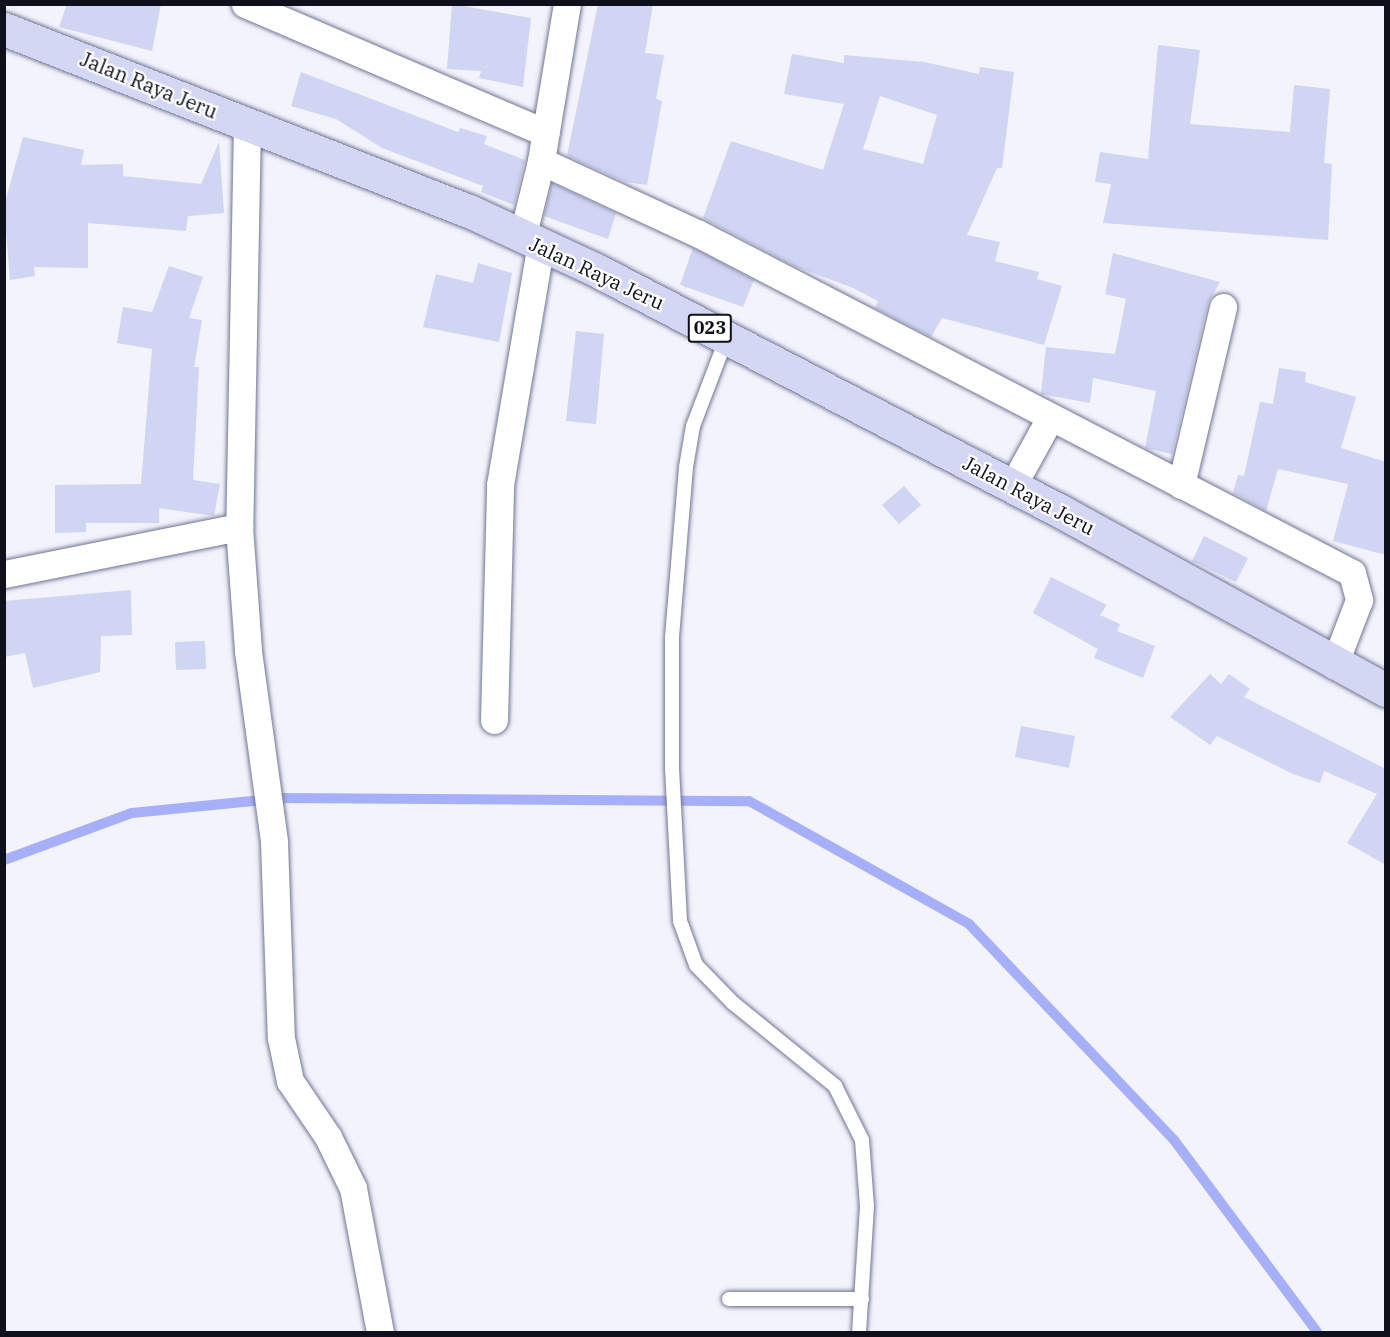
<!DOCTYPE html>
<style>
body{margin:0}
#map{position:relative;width:1390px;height:1337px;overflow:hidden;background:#f2f3fb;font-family:"IBM Plex Serif",serif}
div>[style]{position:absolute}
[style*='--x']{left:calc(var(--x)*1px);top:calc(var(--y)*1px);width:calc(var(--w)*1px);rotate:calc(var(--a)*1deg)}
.stream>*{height:10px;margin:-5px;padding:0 5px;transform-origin:5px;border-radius:5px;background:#a6b0f9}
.building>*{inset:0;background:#d0d5f3}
.roads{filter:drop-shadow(0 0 2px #707595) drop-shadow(0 0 2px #707595)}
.lane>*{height:14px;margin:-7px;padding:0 7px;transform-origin:7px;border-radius:7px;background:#fff}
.street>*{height:27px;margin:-13.5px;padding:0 13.5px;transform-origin:13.5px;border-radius:13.5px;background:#fff}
.primary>*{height:33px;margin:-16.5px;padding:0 16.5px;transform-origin:16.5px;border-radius:16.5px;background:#d3d7f4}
span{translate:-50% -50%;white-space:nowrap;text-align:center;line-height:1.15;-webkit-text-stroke:4.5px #fff;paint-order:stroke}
.shield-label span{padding:2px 4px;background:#fff;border:2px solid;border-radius:4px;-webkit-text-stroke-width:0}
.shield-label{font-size:18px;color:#0e101c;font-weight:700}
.street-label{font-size:20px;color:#0e101c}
.frame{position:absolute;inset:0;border:6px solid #0e101c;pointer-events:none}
</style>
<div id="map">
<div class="stream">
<div style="--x:280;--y:798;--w:469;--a:0.4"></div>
<div style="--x:749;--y:801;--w:252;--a:29.2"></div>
<div style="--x:969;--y:924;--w:298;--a:46.5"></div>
<div style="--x:1174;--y:1140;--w:239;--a:53.3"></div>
<div style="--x:4;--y:860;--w:136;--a:-20.2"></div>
<div style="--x:132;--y:813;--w:132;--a:-5.7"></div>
</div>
<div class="building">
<div style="clip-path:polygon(67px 4px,161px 4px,152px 51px,59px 27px)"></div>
<div style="clip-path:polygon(452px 4px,531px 18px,523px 87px,479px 78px,481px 71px,447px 69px)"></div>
<div style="clip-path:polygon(598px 4px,653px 4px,645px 53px,664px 55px,656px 99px,662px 101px,647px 185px,625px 182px,567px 156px)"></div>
<div style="clip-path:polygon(1158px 45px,1200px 50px,1190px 124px,1290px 132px,1294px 85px,1330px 89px,1324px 163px,1332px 164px,1328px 240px,1103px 223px,1111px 184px,1095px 182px,1100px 152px,1148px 159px)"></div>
<div style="clip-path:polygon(evenodd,792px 54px,844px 63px,844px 55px,924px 62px,979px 74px,980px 67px,1014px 72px,1002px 168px,997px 168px,967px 235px,1000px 242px,995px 261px,1039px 272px,1037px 279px,1062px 286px,1044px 345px,942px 318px,931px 337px,875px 308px,878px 301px,853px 288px,794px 266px,703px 218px,731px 141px,823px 170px,844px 104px,784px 94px,792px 54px,880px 96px,937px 115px,923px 164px,863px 149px,880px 96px)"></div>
<div style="clip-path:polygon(301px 72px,458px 132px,460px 128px,487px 136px,484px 144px,525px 160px,514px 205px,481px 192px,483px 186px,382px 148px,336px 119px,291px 106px)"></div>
<div style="clip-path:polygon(23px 137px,84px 150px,81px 165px,123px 164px,123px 176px,201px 184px,219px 142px,224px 213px,188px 216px,186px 231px,88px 223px,88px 268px,34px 267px,35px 276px,10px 280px,4px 206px)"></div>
<div style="clip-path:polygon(552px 183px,616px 213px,608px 239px,544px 216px)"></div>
<div style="clip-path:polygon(693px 248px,754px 280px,743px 307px,680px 285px)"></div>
<div style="clip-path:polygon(1113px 253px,1220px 282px,1208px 303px,1172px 454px,1145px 448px,1156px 391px,1093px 378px,1090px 403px,1041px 394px,1046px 347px,1115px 354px,1126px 299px,1105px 294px)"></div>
<div style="clip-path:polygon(478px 263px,512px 273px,499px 342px,423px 327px,436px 274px,473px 283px)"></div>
<div style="clip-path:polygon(169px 266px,203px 277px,189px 318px,202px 320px,194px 367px,199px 367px,193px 480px,220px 484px,214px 516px,159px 508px,159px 523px,86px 523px,86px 532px,55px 533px,55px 485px,141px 484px,152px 349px,117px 343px,123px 307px,152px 312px)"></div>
<div style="clip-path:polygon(576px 331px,604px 334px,596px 424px,566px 421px)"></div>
<div style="clip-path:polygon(1279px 368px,1306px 372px,1305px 382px,1356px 397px,1341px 448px,1386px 462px,1386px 555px,1333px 541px,1348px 484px,1278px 469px,1266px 511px,1233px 493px,1238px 475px,1244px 476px,1260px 402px,1273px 404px)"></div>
<div style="clip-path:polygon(904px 486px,921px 505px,899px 524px,882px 505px)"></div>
<div style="clip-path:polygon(1204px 536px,1248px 558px,1236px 582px,1192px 561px)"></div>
<div style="clip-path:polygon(1051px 577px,1107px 605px,1100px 615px,1120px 624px,1117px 631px,1155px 646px,1143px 678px,1094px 658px,1098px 649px,1033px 613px)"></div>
<div style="clip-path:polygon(131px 590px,132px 635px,101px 636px,100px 672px,33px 688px,25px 653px,4px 657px,4px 601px)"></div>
<div style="clip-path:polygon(205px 641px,206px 669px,176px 670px,175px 642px)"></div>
<div style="clip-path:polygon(1210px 674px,1221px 684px,1229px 674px,1250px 689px,1244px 697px,1386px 769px,1386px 865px,1347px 843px,1377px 794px,1324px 771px,1320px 783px,1293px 774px,1217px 736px,1210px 745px,1170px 717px)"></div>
<div style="clip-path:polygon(1021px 726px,1075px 736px,1069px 768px,1015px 757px)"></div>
</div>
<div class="roads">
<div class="lane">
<div style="--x:727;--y:337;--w:95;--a:110.9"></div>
<div style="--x:693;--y:426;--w:42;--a:99.7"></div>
<div style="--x:686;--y:467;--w:172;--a:94.7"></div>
<div style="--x:672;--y:638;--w:130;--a:90"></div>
<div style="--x:672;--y:768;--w:153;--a:87"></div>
<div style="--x:680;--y:921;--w:47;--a:70"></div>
<div style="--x:696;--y:965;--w:53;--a:45.8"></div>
<div style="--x:733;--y:1003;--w:132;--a:39.1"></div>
<div style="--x:835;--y:1086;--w:60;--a:63.4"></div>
<div style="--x:862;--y:1140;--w:66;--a:85.7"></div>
<div style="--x:867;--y:1206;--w:126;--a:93.6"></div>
<div style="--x:729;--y:1299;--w:133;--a:0"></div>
</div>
<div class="street">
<div style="--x:245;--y:4;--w:327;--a:23.2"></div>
<div style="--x:247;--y:124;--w:403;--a:91.1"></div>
<div style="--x:239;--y:527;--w:124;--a:85.8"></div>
<div style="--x:248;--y:651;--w:193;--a:82.2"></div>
<div style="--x:274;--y:842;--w:196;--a:88"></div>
<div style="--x:281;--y:1038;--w:44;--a:78.2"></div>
<div style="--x:290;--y:1081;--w:68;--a:55.8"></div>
<div style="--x:328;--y:1137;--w:57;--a:63.9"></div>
<div style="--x:353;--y:1188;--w:147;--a:79.4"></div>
<div style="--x:541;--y:161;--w:172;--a:24.8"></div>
<div style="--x:697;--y:233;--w:738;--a:27.43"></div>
<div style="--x:1352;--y:573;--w:28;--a:75"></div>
<div style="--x:1359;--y:600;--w:70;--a:111"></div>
<div style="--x:522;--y:238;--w:79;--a:-76.1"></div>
<div style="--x:541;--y:161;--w:159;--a:-80.6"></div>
<div style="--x:1013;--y:485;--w:77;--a:-61.1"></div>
<div style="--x:1181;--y:485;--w:183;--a:-76.7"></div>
<div style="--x:4;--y:574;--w:240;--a:-11.3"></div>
<div style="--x:494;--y:720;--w:235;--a:-88.5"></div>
<div style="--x:500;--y:485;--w:240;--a:-80.4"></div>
</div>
<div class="primary">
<div style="--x:4;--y:29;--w:499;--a:21.4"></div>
<div style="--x:469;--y:211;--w:140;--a:24.9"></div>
<div style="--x:596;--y:270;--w:525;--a:27.44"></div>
<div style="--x:1062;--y:512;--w:370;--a:28.8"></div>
</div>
</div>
<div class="shield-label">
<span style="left:710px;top:328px">023</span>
</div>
<div class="street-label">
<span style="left:149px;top:85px;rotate:22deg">Jalan Raya Jeru</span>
<span style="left:597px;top:273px;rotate:25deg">Jalan Raya Jeru</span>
<span style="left:1029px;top:495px;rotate:28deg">Jalan Raya Jeru</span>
</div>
<div class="frame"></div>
</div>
